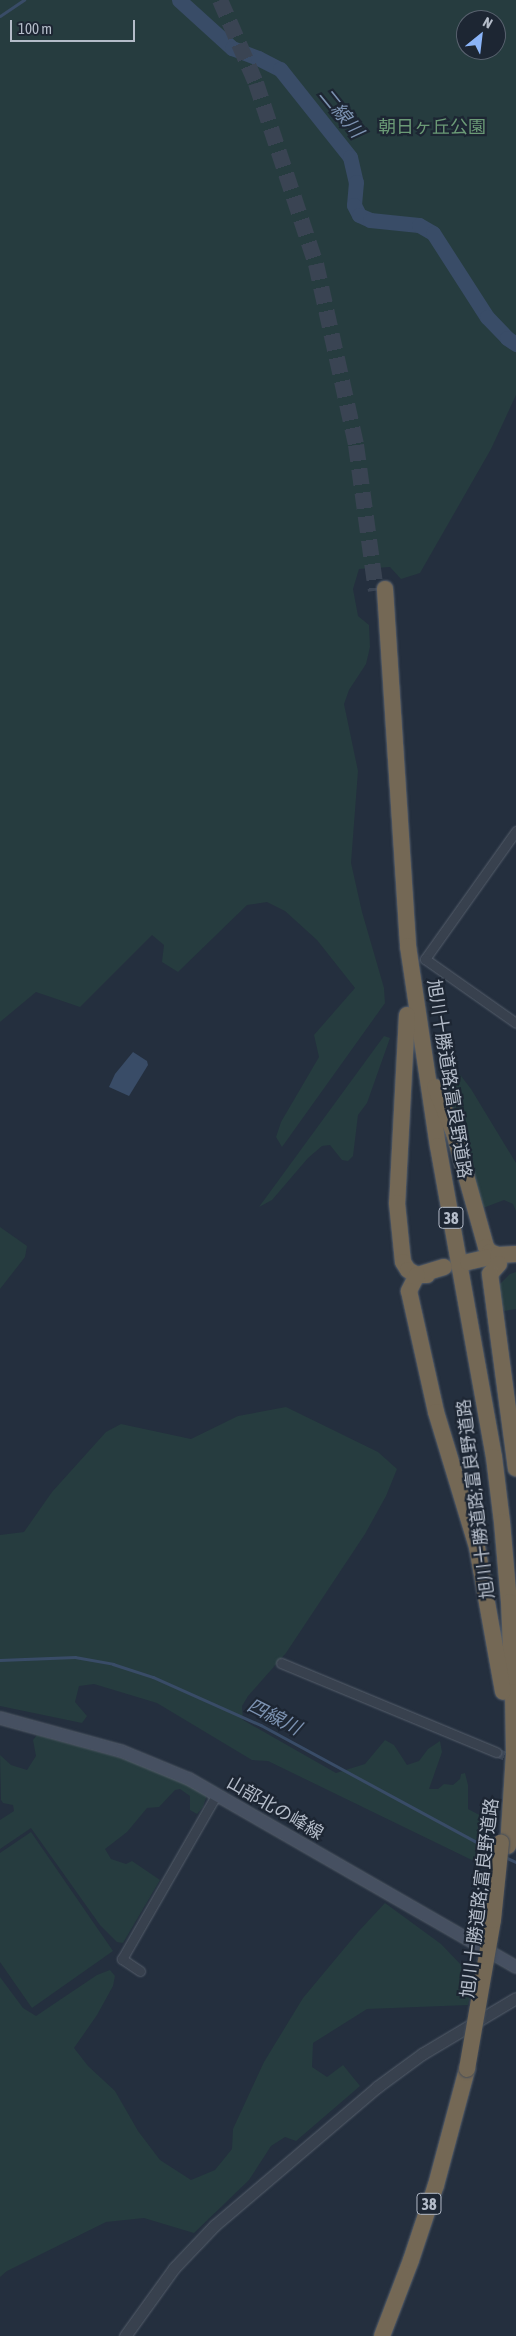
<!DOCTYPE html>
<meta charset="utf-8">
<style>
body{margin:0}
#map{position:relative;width:516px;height:2336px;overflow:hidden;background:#242f3e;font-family:"Asap Condensed","Noto Sans JP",sans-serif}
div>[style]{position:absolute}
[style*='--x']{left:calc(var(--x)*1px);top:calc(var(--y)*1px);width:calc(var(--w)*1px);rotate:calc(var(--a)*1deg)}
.green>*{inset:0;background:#263c3f}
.water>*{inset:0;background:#394c67}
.stream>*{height:2.5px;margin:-1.25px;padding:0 1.25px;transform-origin:1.25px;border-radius:1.25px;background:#394c67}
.river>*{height:15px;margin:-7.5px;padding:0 7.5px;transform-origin:7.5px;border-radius:7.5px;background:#394c67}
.minor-tunnel>*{height:9px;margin-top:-4.5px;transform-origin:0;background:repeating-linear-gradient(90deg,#3a4453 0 9px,transparent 0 13.5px)}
.motorway-tunnel>*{height:16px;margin-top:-8px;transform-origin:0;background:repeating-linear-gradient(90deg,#3a4453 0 16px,transparent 0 24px)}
.roads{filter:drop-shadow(0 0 1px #565f6c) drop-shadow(0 0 1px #565f6c)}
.minor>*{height:9px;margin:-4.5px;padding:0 4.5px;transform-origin:4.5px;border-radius:4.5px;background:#38414e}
.tertiary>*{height:11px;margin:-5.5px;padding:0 5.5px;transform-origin:5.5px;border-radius:5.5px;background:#38414e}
.secondary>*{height:12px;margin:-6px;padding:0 6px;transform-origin:6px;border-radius:6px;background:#465061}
.motorway>*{height:16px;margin:-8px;padding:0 8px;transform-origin:8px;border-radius:8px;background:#746855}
.bridges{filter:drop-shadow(0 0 1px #434c59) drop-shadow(0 0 1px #434c59)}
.motorway-bridge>*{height:16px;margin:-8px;padding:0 8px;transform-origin:8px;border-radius:8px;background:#746855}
span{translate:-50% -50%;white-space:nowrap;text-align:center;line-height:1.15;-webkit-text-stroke:4.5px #1d2633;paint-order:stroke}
.shield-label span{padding:1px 4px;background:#1d2633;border:1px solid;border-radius:4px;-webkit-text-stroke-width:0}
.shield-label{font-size:16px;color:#b4bcc9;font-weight:700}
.park-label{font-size:18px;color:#6b9a76}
.street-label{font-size:18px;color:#b4bcc9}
.water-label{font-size:19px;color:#7c92b1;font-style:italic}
.north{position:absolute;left:456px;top:10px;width:50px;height:50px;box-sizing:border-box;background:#1d2633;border:1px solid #59626f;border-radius:50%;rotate:29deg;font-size:14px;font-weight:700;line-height:20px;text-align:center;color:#b4bcc9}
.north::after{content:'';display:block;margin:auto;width:18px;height:22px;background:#8ab4f8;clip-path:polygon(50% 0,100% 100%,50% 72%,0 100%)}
.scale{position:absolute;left:10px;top:20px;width:125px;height:22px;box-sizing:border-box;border:2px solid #b4bcc9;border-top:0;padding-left:6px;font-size:15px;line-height:18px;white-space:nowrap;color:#b4bcc9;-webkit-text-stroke:4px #1d2633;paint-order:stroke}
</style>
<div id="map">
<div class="green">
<div style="clip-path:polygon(evenodd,0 0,516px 0,516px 395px,491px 449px,420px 573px,401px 579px,390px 567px,359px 569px,353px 589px,358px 616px,369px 625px,370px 647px,366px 664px,349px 690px,344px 704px,358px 771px,351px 863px,362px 912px,384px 988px,385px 1003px,282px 1147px,276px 1137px,281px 1122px,319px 1057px,314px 1035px,355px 988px,317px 940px,285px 911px,267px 902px,247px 905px,178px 972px,162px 962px,164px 945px,152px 935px,80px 1007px,36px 992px,0 1022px,0 0,466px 20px,496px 20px,496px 50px,466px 50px,466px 20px)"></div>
<div style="clip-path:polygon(384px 1036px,390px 1038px,367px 1103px,358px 1115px,353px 1156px,348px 1161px,342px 1160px,330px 1145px,322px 1146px,308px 1158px,272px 1200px,259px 1207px)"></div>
<div style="clip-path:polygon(442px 1067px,458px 1072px,471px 1089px,516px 1163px,516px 1211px,513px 1204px,504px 1200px,483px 1208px,439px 1069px)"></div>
<div style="clip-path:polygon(0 1227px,27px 1246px,25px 1257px,0 1289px)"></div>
<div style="clip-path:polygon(516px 1272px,516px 1309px,504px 1311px,497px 1287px,510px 1274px)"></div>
<div style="clip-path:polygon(286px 1407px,378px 1452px,397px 1469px,386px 1496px,365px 1534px,286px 1653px,248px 1696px,242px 1706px,243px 1720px,336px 1773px,365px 1764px,385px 1740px,394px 1745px,407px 1765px,419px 1761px,428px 1749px,440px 1741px,442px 1752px,429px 1789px,438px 1789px,444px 1784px,453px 1785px,460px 1779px,461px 1774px,465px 1773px,468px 1785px,468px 1809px,491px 1821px,492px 1825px,493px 1836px,480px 1864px,268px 1761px,252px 1760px,157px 1703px,94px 1684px,79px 1686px,75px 1702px,87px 1716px,82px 1723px,0 1706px,0 1535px,24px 1532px,52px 1492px,106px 1432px,121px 1424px,191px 1439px,238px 1416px)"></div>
<div style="clip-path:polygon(37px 1735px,153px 1767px,207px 1795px,203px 1807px,197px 1814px,190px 1810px,190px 1796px,180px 1789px,175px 1790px,159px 1807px,147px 1808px,127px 1832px,105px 1849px,111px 1859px,126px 1864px,132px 1861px,160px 1880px,123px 1943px,117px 1942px,100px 1925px,31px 1828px,0 1849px,0 1820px,14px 1811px,13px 1805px,3px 1803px,1px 1800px,0 1755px,11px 1765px,27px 1770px,36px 1756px,33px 1740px)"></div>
<div style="clip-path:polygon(31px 1832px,113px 1951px,32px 2008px,0 1962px,0 1853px)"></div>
<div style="clip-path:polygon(385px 1903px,441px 1944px,465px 1969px,472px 1988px,468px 2005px,367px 2009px,313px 2043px,312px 2067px,327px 2077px,343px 2065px,360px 2086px,296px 2141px,285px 2137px,271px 2146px,249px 2180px,194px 2233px,144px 2218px,106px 2222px,7px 2271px,0 2277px,0 1977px,23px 2008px,36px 2016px,97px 1975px,110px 1970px,115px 1976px,113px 1986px,97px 2015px,74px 2048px,88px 2066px,115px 2091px,138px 2131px,160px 2160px,191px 2180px,215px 2170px,232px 2149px,233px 2129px,264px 2062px,303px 1998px,358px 1932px)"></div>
</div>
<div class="water">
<div style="clip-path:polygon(133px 1052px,147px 1061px,148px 1065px,129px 1096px,109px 1087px,115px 1074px)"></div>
</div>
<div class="stream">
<div style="--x:0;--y:16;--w:29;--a:-34"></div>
<div style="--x:0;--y:1660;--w:75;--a:-2.3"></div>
<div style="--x:75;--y:1657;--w:39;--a:10"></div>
<div style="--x:113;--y:1664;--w:42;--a:18"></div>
<div style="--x:153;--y:1677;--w:118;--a:24"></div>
<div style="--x:261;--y:1725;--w:264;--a:28.5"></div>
<div style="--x:505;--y:1857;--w:12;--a:24"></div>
</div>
<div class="river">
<div style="--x:179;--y:0;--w:72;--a:42.2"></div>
<div style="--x:232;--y:48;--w:28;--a:21"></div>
<div style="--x:258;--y:58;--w:25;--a:27"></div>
<div style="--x:280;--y:69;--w:112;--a:51.5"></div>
<div style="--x:350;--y:157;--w:26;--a:77"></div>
<div style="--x:356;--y:182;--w:23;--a:95"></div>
<div style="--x:354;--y:205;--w:11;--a:63"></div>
<div style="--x:359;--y:215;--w:12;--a:24"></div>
<div style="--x:370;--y:220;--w:49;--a:5.8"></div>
<div style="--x:419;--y:225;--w:16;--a:30"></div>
<div style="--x:433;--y:233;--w:100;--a:57.3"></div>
<div style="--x:487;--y:317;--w:29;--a:46"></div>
<div style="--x:507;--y:338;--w:11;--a:34"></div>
</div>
<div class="minor-tunnel">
<div style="--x:496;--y:1752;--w:22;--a:22"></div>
</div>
<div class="motorway-tunnel">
<div style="--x:220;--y:0;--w:90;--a:66.6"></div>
<div style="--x:256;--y:83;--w:191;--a:71.7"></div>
<div style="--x:316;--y:264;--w:185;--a:77.5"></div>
<div style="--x:356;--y:445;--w:147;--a:82.2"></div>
</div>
<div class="roads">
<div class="minor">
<div style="--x:516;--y:831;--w:157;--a:125.4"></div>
<div style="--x:425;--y:959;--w:111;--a:35.1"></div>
<div style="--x:281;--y:1663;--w:233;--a:22.5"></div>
<div style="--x:140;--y:1971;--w:22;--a:-146"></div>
<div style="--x:122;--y:1959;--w:190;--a:-60.1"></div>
</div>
<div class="tertiary">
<div style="--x:125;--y:2336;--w:84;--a:-54.2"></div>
<div style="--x:174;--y:2268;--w:59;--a:-46.4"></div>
<div style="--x:215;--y:2225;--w:213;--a:-40.4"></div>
<div style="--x:377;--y:2087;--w:56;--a:-36.3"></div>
<div style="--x:422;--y:2054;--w:109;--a:-30.8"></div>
</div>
<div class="secondary">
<div style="--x:0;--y:1718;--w:125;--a:15.3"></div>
<div style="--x:121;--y:1751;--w:74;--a:22.4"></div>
<div style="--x:189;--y:1779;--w:377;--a:29.9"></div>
</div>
<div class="motorway">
<div style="--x:385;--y:589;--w:358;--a:86.3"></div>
<div style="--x:408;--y:946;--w:202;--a:81.5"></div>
<div style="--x:438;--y:1146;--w:316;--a:79.8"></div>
<div style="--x:494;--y:1457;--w:65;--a:83"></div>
<div style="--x:502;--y:1522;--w:80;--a:85"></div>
<div style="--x:509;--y:1602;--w:90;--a:87.5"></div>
<div style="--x:513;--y:1692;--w:62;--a:89.1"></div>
<div style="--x:514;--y:1754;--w:92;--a:93.7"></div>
<div style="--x:407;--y:1015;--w:188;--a:93"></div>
<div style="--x:397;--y:1203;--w:59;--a:84.2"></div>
<div style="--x:403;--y:1262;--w:9;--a:58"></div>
<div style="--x:408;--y:1270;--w:10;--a:29"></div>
<div style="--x:417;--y:1275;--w:10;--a:0"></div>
<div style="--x:435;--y:1087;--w:50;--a:67.6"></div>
<div style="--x:454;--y:1133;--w:118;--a:74.3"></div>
<div style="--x:486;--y:1247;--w:6;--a:51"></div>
<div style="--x:490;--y:1252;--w:9;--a:21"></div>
<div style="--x:468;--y:1262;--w:31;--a:-13"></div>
<div style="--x:498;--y:1255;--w:18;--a:-3"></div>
<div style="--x:499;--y:1264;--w:13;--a:132"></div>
<div style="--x:490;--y:1274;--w:196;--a:82.4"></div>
<div style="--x:444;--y:1267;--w:28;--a:163"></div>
<div style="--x:417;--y:1275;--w:18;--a:117"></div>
<div style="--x:409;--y:1291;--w:124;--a:77.4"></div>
<div style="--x:436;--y:1412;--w:141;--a:73.1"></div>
<div style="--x:477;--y:1547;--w:147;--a:79.8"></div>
<div style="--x:382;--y:2336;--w:81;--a:-69.1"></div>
<div style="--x:411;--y:2260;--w:79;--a:-71.6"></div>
<div style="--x:436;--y:2185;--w:120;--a:-75"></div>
</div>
</div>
<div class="bridges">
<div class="motorway-bridge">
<div style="--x:467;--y:2069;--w:151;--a:-80.1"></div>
<div style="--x:493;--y:1920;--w:78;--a:-84.1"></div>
</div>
</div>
<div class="shield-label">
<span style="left:451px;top:1218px">38</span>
<span style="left:429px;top:2204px">38</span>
</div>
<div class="park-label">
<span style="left:432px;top:127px">朝日ヶ丘公園</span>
</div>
<div class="street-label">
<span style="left:449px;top:1079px;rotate:81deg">旭川十勝道路;富良野道路</span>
<span style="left:476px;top:1499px;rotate:-97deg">旭川十勝道路;富良野道路</span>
<span style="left:275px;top:1808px;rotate:30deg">山部北の峰線</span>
<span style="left:480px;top:1898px;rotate:-83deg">旭川十勝道路;富良野道路</span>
</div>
<div class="water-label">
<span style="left:341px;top:113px;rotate:51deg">二線川</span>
<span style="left:274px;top:1717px;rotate:27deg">四線川</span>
</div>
<div class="north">N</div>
<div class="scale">100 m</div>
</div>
